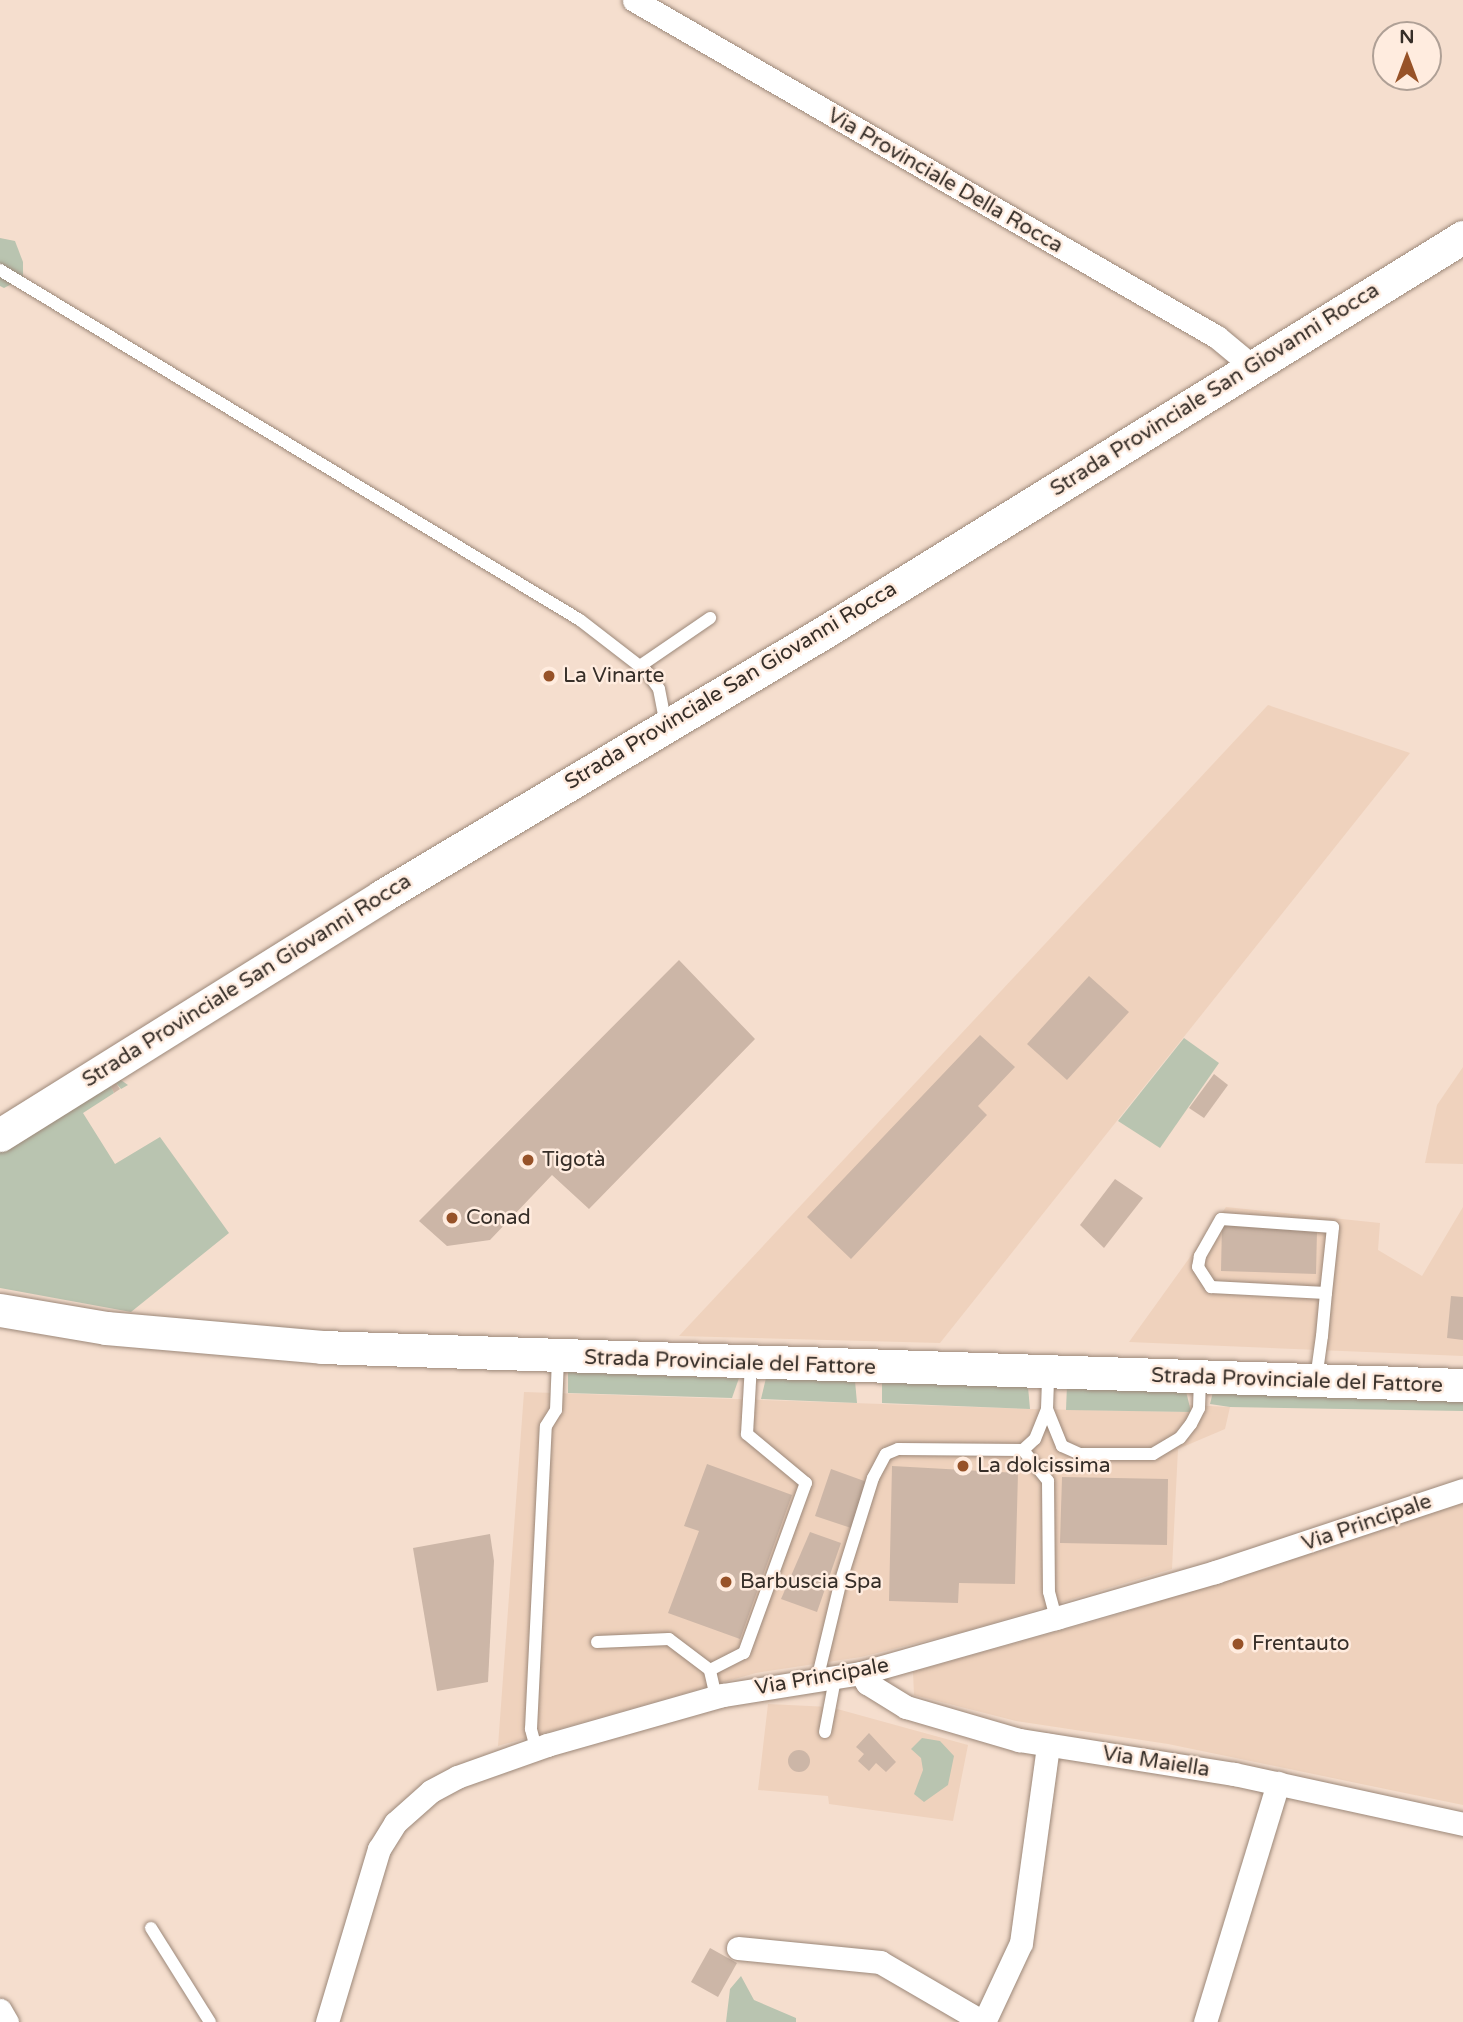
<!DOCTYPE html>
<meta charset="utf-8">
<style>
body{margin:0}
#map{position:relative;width:1463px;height:2022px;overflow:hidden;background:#f5dece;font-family:"Varela Round",sans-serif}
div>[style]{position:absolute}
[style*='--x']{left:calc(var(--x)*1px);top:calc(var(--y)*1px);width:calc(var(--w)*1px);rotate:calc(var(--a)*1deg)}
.built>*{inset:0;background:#efd2bd}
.green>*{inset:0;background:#b9c4b0}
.building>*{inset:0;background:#ccb6a7}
.round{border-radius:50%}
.roads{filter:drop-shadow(0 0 2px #9c8879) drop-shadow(0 0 2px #9c8879)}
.lane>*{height:12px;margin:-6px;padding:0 6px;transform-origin:6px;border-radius:6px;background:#fff}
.street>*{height:23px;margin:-11.5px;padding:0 11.5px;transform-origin:11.5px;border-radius:11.5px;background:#fff}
.secondary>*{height:33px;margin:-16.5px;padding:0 16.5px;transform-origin:16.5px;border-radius:16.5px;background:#fff}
.dots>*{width:19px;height:19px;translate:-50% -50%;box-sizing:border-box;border:4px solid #ffecdf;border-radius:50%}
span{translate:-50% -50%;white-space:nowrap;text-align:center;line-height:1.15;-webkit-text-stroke:5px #ffecdf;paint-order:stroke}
.street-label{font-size:21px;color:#362e28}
.poi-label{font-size:21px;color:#362e28}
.left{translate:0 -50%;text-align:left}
.north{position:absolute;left:1372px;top:21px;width:70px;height:70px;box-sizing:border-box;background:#ffecdf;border:2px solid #afa096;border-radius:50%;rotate:0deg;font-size:19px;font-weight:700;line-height:28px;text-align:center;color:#362e28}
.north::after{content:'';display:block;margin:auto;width:24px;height:32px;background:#975228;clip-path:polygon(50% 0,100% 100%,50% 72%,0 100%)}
</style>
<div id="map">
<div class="built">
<div style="clip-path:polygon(1268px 705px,1410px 753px,940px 1343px,679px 1336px)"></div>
<div style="clip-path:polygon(1463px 1067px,1463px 1164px,1425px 1163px,1437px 1105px)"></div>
<div style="clip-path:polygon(1226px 1207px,1380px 1223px,1378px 1250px,1422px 1276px,1463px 1207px,1463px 1356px,1129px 1342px)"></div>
<div style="clip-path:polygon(524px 1392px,1030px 1409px,1190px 1412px,1189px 1405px,1230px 1407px,1225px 1429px,1178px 1449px,1172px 1569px,966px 1631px,861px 1657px,756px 1673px,498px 1746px)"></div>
<div style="clip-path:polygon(1463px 1502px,1463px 1805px,1168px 1744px,1016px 1721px,914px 1695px,913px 1672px,1113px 1616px)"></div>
<div style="clip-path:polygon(768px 1704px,830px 1707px,968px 1745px,953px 1821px,829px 1804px,828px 1796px,758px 1790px)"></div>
</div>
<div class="green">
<div style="clip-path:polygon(0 238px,15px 241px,23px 262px,23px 278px,4px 288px,0 286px)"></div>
<div style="clip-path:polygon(1184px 1038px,1219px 1063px,1160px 1148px,1118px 1121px)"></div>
<div style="clip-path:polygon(118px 1078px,128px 1085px,121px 1089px,116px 1083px,111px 1086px,114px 1093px,83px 1113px,115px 1164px,160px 1137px,229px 1233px,131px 1312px,0 1288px,0 1145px)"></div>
<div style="clip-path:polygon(568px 1372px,739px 1378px,732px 1398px,568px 1393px)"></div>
<div style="clip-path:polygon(766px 1378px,855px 1381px,857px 1403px,761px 1399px)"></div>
<div style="clip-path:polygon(882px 1381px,1028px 1387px,1030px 1409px,882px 1403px)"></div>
<div style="clip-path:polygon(1067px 1385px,1186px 1391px,1191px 1412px,1066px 1410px)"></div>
<div style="clip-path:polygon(1213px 1392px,1463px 1398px,1463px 1411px,1230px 1407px,1210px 1404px)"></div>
<div style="clip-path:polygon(922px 1738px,940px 1741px,954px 1756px,948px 1785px,924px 1802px,914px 1794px,923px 1770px,921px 1758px,911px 1749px)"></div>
<div style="clip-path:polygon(741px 1976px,754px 2000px,796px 2018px,796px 2022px,726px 2022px,730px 1989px)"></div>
</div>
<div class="building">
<div style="clip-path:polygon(679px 960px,755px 1039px,589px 1209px,552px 1175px,490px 1240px,447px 1246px,419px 1221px)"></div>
<div style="clip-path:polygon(1089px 976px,1129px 1012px,1067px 1080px,1027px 1044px)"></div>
<div style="clip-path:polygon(980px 1035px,1015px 1067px,978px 1106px,987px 1115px,851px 1259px,807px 1217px)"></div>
<div style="clip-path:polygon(1214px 1074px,1228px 1085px,1204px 1118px,1189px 1108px)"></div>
<div style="clip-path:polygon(116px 1083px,120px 1089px,114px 1093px,111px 1087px)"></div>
<div style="clip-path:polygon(1115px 1179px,1143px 1198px,1104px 1248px,1080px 1225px)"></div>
<div style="clip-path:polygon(1222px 1224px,1317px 1231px,1316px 1274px,1221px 1271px)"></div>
<div style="clip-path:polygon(1451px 1296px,1463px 1297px,1463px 1340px,1447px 1338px)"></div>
<div style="clip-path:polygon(707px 1464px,792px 1495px,740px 1639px,668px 1613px,699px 1531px,684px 1526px)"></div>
<div style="clip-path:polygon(892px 1466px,1018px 1473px,1015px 1584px,959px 1583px,958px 1603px,889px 1601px)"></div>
<div style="clip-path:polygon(831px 1469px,867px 1482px,851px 1528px,815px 1516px)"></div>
<div style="clip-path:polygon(1062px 1477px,1168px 1479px,1167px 1545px,1060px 1543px)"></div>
<div style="clip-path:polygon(810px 1532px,841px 1543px,817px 1612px,781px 1599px)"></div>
<div style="clip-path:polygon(490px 1534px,494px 1561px,488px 1682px,437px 1691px,413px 1548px)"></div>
<div style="clip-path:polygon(869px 1733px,896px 1762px,886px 1772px,876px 1763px,869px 1771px,858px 1761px,864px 1754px,856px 1747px)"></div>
<div class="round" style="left:788px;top:1750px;width:22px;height:22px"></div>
<div style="clip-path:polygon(710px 1948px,737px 1963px,718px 1997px,691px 1982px)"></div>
</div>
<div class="roads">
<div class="lane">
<div style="--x:0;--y:270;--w:677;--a:31.11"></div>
<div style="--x:580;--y:620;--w:83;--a:37.7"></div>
<div style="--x:646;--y:671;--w:22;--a:54"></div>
<div style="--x:659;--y:689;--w:36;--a:79"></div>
<div style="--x:640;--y:666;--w:85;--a:-34.4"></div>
<div style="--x:1316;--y:1379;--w:43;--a:-82.1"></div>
<div style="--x:1322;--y:1336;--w:43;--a:-84.7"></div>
<div style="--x:1326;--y:1293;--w:66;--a:-83.9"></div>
<div style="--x:1333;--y:1227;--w:112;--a:-175.9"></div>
<div style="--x:1221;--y:1219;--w:43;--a:119.6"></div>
<div style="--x:1200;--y:1256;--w:11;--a:100"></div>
<div style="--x:1198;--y:1267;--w:24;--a:57"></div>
<div style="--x:1211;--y:1287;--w:115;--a:3"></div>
<div style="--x:1047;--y:1409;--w:40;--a:68"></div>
<div style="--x:1062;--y:1446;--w:20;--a:24"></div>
<div style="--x:1080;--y:1454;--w:73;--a:0"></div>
<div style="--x:1153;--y:1454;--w:31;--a:-31"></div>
<div style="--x:1180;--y:1438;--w:18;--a:-52"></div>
<div style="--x:1191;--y:1424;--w:18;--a:-63"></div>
<div style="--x:1199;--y:1408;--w:30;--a:-88"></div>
<div style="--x:1023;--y:1450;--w:40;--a:51"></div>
<div style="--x:1048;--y:1481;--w:111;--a:89.5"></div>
<div style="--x:1049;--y:1592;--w:27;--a:75"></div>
<div style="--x:597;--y:1642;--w:72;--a:-2.4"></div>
<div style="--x:669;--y:1639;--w:51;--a:37.1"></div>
<div style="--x:817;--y:1680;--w:103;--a:-76.5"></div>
<div style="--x:841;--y:1580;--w:107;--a:-72.6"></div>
<div style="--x:873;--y:1478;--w:27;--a:-62"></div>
<div style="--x:886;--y:1454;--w:13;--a:-23"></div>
<div style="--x:898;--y:1449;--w:125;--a:0.5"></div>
<div style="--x:1023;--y:1450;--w:16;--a:-43"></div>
<div style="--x:1035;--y:1439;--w:32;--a:-68"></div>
<div style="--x:1047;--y:1409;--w:35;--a:-88"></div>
<div style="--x:716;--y:1697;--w:28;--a:-103"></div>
<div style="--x:710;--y:1670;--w:38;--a:-27"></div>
<div style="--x:744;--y:1653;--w:181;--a:-70"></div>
<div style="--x:806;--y:1483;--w:77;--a:-140.3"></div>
<div style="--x:747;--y:1434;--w:70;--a:-86.7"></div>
<div style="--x:825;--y:1732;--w:54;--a:-79.3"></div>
<div style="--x:536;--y:1748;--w:20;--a:-105"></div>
<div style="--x:531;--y:1729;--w:303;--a:-87.2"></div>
<div style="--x:546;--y:1426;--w:19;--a:-58"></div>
<div style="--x:556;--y:1410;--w:53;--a:-87.8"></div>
<div style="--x:151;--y:1928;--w:111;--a:57.9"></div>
</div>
<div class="street">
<div style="--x:634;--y:0;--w:673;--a:30.03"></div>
<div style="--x:1217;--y:337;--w:45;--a:39.6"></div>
<div style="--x:861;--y:1673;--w:12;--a:59"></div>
<div style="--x:867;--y:1683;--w:46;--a:31.6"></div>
<div style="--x:906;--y:1707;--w:118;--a:16.3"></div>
<div style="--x:1019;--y:1740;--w:218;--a:9"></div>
<div style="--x:1234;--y:1774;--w:234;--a:12.3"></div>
<div style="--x:738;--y:1948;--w:143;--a:5.6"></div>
<div style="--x:880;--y:1962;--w:119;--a:30.2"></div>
<div style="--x:0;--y:2010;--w:14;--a:60"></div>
<div style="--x:327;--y:2022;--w:181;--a:-73.3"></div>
<div style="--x:379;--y:1849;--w:31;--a:-58"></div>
<div style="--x:395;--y:1823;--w:48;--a:-41.6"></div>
<div style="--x:431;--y:1791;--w:30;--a:-28"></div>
<div style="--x:457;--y:1777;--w:96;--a:-19.6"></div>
<div style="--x:547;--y:1745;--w:183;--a:-15.9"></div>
<div style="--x:723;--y:1695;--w:140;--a:-9.1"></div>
<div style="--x:861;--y:1673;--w:203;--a:-15.8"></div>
<div style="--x:1056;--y:1618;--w:166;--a:-16.1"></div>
<div style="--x:1215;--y:1572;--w:261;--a:-18.3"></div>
<div style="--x:984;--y:2022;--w:87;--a:-64.9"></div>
<div style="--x:1021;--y:1943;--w:200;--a:-82.2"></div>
<div style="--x:1205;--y:2022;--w:250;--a:-73"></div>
</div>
<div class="secondary">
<div style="--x:0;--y:1135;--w:451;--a:-32"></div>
<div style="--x:382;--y:896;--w:517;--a:-30.83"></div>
<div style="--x:826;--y:631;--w:749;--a:-31.74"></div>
<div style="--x:0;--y:1310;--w:108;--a:9.6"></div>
<div style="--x:106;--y:1328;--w:217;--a:5"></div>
<div style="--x:322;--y:1347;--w:1142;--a:1.91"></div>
</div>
</div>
<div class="dots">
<div style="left:549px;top:676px;background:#975228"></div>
<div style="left:528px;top:1160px;background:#975228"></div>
<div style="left:452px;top:1218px;background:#975228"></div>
<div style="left:963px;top:1466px;background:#975228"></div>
<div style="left:726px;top:1582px;background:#975228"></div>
<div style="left:1238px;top:1644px;background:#975228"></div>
</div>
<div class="street-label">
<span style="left:945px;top:181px;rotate:30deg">Via Provinciale Della Rocca</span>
<span style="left:1215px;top:390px;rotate:-32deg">Strada Provinciale San Giovanni Rocca</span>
<span style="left:731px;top:686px;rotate:-31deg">Strada Provinciale San Giovanni Rocca</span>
<span style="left:247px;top:981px;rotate:-32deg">Strada Provinciale San Giovanni Rocca</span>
<span style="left:730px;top:1363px;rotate:2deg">Strada Provinciale del Fattore</span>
<span style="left:1297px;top:1381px;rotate:2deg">Strada Provinciale del Fattore</span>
<span style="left:1367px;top:1523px;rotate:-19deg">Via Principale</span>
<span style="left:822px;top:1677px;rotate:-10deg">Via Principale</span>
<span style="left:1156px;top:1762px;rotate:9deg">Via Maiella</span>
</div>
<div class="poi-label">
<span class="left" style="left:563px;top:676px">La Vinarte</span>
<span class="left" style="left:542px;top:1160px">Tigotà</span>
<span class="left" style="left:466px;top:1218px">Conad</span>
<span class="left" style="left:977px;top:1466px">La dolcissima</span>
<span class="left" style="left:740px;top:1582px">Barbuscia Spa</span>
<span class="left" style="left:1252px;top:1644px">Frentauto</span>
</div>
<div class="north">N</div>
</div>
